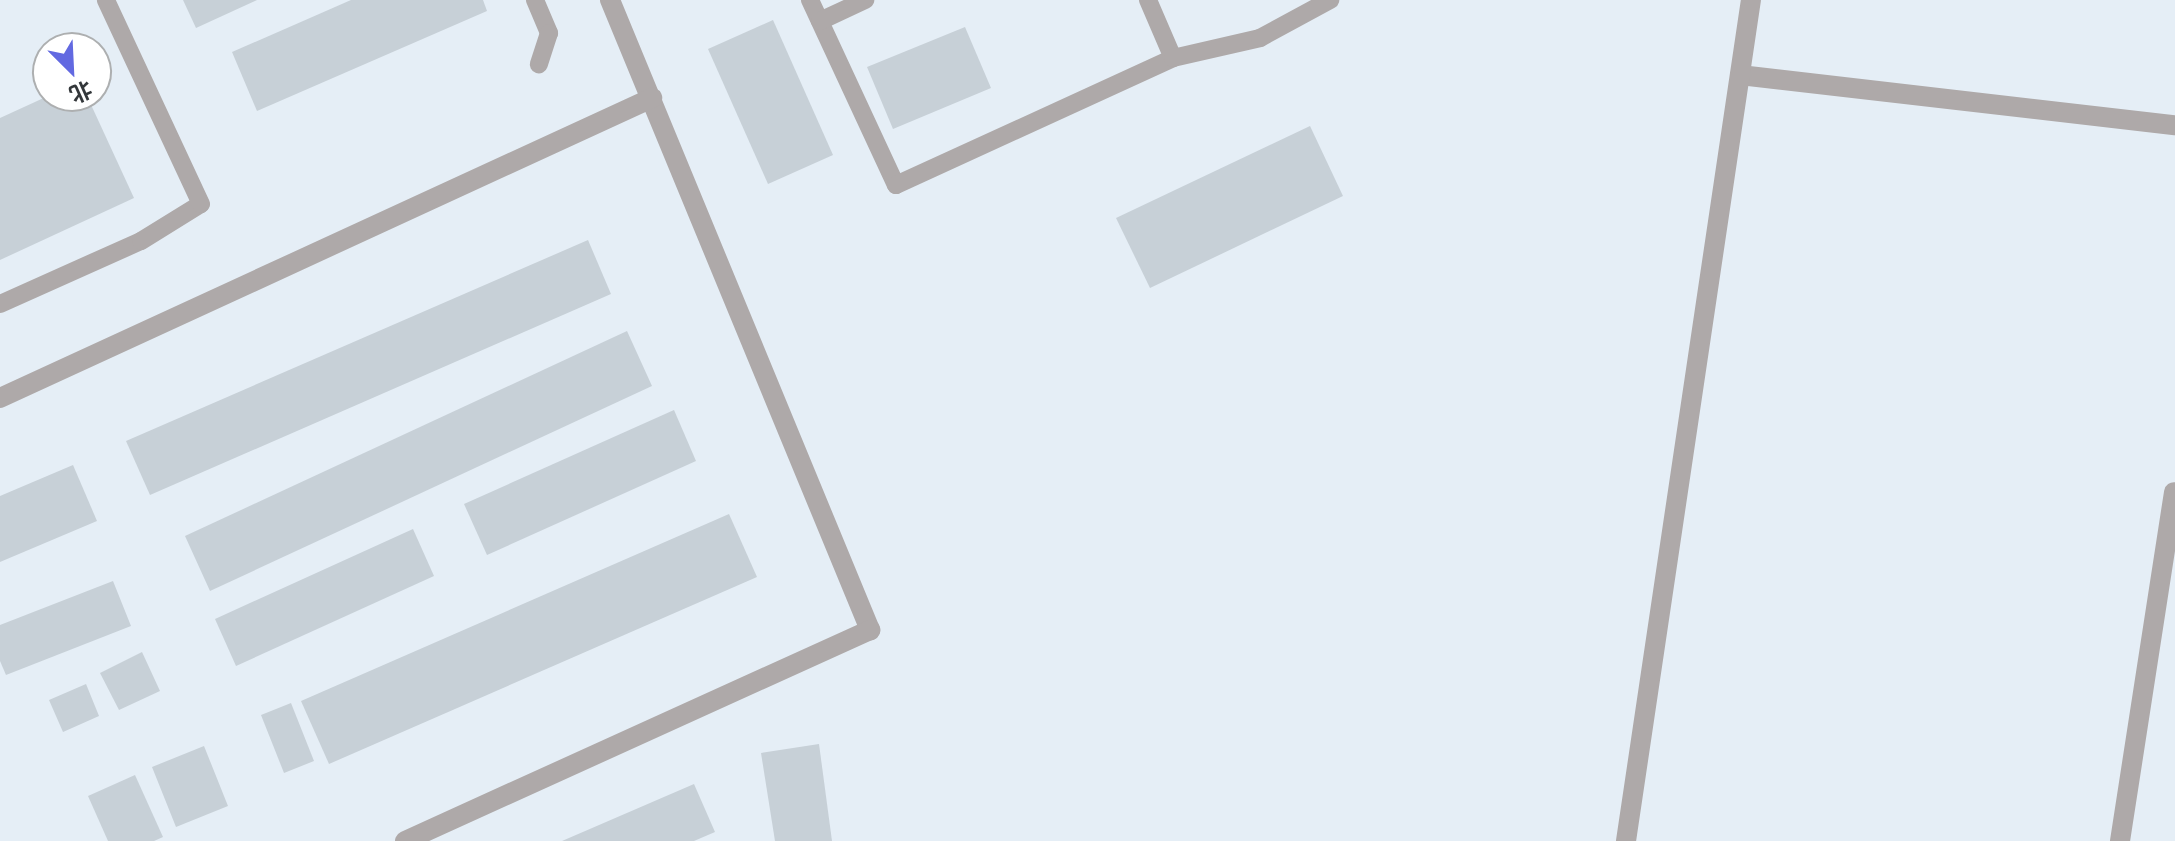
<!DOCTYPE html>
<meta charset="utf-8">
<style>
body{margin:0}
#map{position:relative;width:2175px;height:841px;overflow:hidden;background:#e5eef6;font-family:"IBM Plex Serif","Noto Sans SC",serif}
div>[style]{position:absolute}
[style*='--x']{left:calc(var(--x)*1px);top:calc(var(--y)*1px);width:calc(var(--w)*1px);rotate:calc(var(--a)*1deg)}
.building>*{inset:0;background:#c7d0d7}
.service>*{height:18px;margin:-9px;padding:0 9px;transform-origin:9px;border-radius:9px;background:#aea9a9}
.minor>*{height:20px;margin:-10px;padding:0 10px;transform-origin:10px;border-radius:10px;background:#aea9a9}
.tertiary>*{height:20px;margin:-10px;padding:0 10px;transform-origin:10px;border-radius:10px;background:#aea9a9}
span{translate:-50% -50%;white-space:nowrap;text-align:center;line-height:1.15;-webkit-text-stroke:8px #fff;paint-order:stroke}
.north{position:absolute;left:32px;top:32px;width:80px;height:80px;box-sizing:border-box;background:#fff;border:2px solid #adafb0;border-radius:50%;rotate:156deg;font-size:22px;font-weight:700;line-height:32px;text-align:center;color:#33373a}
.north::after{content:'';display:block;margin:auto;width:28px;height:36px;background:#6269e1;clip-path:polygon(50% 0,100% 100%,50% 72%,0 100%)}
</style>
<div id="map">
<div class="building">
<div style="clip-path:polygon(183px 0,257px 0,196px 28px)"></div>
<div style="clip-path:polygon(351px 0,483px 0,487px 11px,257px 111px,232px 52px)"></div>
<div style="clip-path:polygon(773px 20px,833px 155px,768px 184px,708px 49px)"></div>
<div style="clip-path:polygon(965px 27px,991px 88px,893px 129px,867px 67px)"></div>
<div style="clip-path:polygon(48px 96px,87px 96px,134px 198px,0 260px,0 118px)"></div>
<div style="clip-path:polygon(1310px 126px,1343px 196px,1150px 288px,1116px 218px)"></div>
<div style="clip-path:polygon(588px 240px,611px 294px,150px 495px,126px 441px)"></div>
<div style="clip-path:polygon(627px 331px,652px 386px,210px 591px,185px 536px)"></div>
<div style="clip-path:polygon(674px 410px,696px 461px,487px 555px,464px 504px)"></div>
<div style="clip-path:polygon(73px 465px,97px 521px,0 562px,0 496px)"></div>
<div style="clip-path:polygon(729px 514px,757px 577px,329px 764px,301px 701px)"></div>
<div style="clip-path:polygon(413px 529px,434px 576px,236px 666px,215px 619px)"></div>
<div style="clip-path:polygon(113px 581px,131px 626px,6px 675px,0 661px,0 625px)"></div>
<div style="clip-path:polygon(142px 652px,160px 691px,119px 710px,100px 673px)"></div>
<div style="clip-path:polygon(86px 684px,99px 716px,63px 732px,49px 700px)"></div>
<div style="clip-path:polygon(291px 703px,314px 761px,284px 773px,261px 715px)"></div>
<div style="clip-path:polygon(819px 744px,832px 841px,775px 841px,761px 753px)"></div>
<div style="clip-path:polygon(204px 746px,228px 806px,176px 827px,152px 767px)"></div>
<div style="clip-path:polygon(135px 775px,163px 837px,154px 841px,108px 841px,88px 796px)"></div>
<div style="clip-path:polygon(694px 784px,715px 832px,694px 841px,562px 841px)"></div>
</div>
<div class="service">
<div style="--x:535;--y:0;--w:36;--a:67"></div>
<div style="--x:549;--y:33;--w:33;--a:108"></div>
<div style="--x:810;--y:0;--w:204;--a:65.1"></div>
<div style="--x:896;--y:185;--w:305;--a:-24.6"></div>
<div style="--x:1148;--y:0;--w:63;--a:66.7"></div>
<div style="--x:1173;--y:58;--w:89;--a:-12.9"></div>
<div style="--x:1260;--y:38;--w:80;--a:-28.5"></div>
<div style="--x:820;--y:21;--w:50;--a:-25"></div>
<div style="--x:0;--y:304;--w:154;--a:-24.1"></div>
<div style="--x:141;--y:241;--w:70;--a:-31.7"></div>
<div style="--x:201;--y:204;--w:225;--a:-115"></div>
</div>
<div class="minor">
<div style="--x:610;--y:0;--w:682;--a:67.57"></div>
<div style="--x:1740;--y:75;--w:438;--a:6.6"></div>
<div style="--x:0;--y:398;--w:718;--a:-24.71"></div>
<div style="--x:1626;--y:841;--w:850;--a:-81.55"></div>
<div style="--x:2120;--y:841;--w:353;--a:-81.2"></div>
</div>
<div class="tertiary">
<div style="--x:405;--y:841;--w:511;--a:-24.41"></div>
</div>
<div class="north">北</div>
</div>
